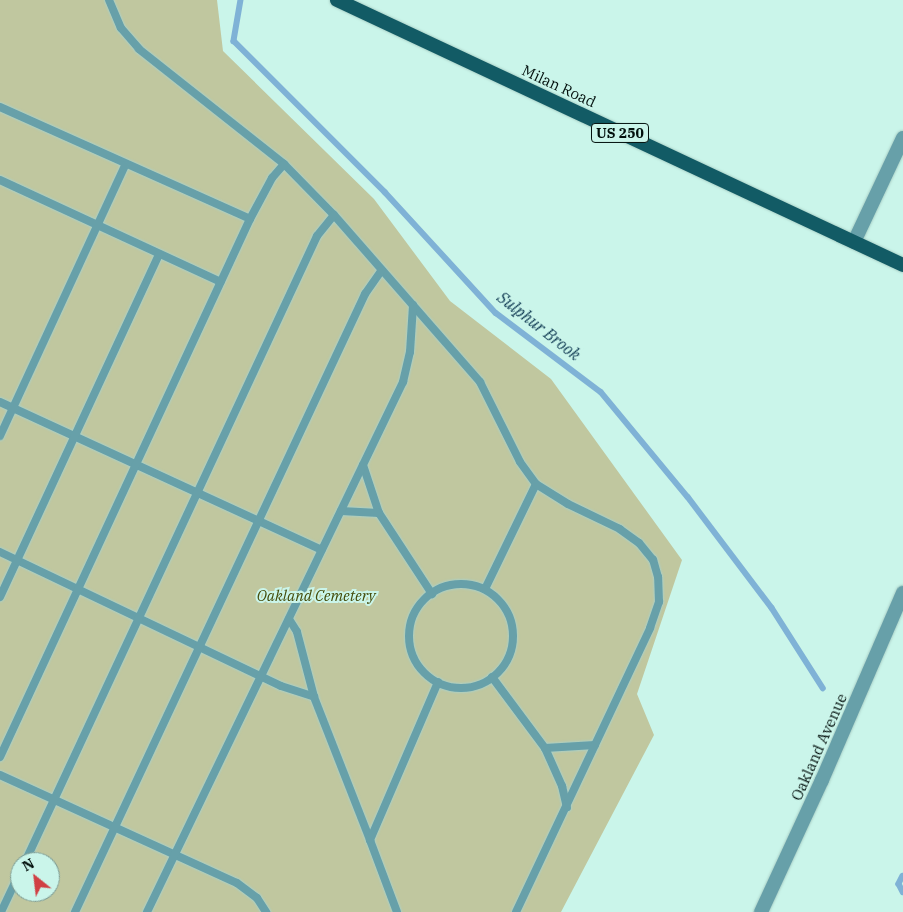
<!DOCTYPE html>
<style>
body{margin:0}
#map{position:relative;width:903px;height:912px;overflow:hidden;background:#caf5ea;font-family:"IBM Plex Serif",serif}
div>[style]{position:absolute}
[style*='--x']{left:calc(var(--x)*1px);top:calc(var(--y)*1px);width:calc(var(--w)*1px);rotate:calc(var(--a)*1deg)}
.green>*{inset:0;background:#c0c79f}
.stream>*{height:5.5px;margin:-2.75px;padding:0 2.75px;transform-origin:2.75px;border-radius:2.75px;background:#7fb2d6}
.roads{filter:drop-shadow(0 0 1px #aad0c7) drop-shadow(0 0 1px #aad0c7)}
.service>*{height:8px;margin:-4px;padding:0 4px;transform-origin:4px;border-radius:4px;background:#67a0a9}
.service>.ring{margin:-4px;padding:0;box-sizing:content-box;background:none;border:8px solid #67a0a9;border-radius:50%}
.minor>*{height:14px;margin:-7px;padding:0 7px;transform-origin:7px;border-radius:7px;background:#67a0a9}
.primary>*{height:14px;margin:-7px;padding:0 7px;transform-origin:7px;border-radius:7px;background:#125b65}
span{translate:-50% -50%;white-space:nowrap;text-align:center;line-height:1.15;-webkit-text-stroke:4px #caf5ea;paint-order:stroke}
.shield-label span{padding:1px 4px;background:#caf5ea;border:1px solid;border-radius:4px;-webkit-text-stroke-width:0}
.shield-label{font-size:14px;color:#03100d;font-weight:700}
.street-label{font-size:15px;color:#03100d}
.park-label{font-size:15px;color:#444b0a;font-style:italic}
.water-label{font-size:16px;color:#0d3750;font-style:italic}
.north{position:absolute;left:10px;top:852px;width:50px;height:50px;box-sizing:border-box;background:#caf5ea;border:1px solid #7a9992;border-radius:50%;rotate:331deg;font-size:14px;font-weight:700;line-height:20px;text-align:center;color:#03100d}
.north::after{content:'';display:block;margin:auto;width:18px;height:22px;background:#d04044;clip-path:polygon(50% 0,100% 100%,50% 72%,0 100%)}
</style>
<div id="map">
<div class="green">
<div style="clip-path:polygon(evenodd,0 0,217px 0,223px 51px,374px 199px,450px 301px,551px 379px,682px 560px,637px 694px,654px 735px,561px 912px,0 912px,0 0,20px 862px,50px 862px,50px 892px,20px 892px,20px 862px)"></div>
</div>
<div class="stream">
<div style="--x:241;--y:0;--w:42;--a:99.7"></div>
<div style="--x:234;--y:41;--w:214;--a:45"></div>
<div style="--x:385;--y:192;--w:164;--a:47.5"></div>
<div style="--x:496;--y:313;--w:131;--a:37"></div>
<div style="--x:601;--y:392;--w:136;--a:50.4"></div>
<div style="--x:688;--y:497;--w:139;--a:52.9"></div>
<div style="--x:772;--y:608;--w:95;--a:57.5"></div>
<div style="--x:903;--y:876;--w:9;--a:117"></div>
<div style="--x:899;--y:884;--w:9;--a:63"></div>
</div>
<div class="roads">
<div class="service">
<div style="--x:109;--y:0;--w:30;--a:67"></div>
<div style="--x:121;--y:28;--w:28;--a:49"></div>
<div style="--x:139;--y:49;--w:185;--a:38.4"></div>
<div style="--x:284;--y:164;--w:71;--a:45.6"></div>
<div style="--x:334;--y:215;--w:222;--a:48.8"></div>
<div style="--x:480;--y:382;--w:89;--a:63.4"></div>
<div style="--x:520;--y:462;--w:27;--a:54"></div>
<div style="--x:536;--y:484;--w:117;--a:115.9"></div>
<div style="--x:0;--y:107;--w:274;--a:24.1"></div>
<div style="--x:0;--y:180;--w:243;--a:24.8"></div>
<div style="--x:0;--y:402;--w:354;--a:24.7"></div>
<div style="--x:0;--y:436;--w:298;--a:-65.2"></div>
<div style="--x:363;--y:465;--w:51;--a:71.6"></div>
<div style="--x:379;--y:513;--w:97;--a:56.8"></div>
<div style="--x:341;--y:511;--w:38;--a:3"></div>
<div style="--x:0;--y:552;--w:311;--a:25.5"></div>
<div style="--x:281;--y:686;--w:35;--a:18"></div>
<div class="ring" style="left:409px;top:584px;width:96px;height:96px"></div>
<div style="--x:0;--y:597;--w:378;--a:-65.1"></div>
<div style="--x:289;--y:619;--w:15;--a:58"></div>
<div style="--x:297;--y:632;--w:67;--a:75.3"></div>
<div style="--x:314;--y:697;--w:154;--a:68.6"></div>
<div style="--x:492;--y:677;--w:89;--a:53.3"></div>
<div style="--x:545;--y:748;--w:50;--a:-3.4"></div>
<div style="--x:545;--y:748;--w:42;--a:65.9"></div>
<div style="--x:562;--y:786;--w:22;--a:77"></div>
<div style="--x:0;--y:757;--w:593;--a:-65.08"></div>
<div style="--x:250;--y:219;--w:47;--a:-61.8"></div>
<div style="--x:272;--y:178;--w:18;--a:-49"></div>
<div style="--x:0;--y:775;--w:260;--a:24.5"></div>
<div style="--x:237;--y:883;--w:25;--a:37"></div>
<div style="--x:257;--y:898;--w:17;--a:57"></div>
<div style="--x:25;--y:862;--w:691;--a:-64.99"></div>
<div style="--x:317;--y:236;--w:27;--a:-51"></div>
<div style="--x:1;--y:912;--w:44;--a:-64.6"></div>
<div style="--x:75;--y:912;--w:683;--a:-64.86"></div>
<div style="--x:365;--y:294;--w:29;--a:-55"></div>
<div style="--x:147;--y:912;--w:589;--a:-64.22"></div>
<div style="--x:403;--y:382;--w:31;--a:-77"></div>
<div style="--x:410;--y:352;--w:47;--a:-86.3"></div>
<div style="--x:397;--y:912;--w:77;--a:-110.6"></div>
<div style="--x:370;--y:840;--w:172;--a:-66.7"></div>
<div style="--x:516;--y:912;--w:314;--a:-64.7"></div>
<div style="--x:650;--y:628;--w:28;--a:-71"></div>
<div style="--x:659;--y:602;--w:25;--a:-92"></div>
<div style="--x:658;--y:577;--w:18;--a:-106"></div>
<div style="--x:653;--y:560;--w:22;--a:-129"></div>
<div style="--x:639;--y:543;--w:24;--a:-144"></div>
<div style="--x:620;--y:529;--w:58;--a:-154.3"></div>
<div style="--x:568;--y:504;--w:38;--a:-148"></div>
</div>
<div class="minor">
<div style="--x:854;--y:242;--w:115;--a:-64.8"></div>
<div style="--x:761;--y:912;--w:145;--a:-65.2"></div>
<div style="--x:822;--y:780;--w:204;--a:-66.6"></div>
</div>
<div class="primary">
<div style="--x:337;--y:0;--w:625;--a:25.09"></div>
</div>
</div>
<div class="shield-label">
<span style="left:620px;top:133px">US 250</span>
</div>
<div class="street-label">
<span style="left:559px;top:86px;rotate:25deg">Milan Road</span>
<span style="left:819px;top:747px;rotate:-66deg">Oakland Avenue</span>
</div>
<div class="park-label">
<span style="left:316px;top:596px">Oakland Cemetery</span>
</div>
<div class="water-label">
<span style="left:539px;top:326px;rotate:38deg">Sulphur Brook</span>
</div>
<div class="north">N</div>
</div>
